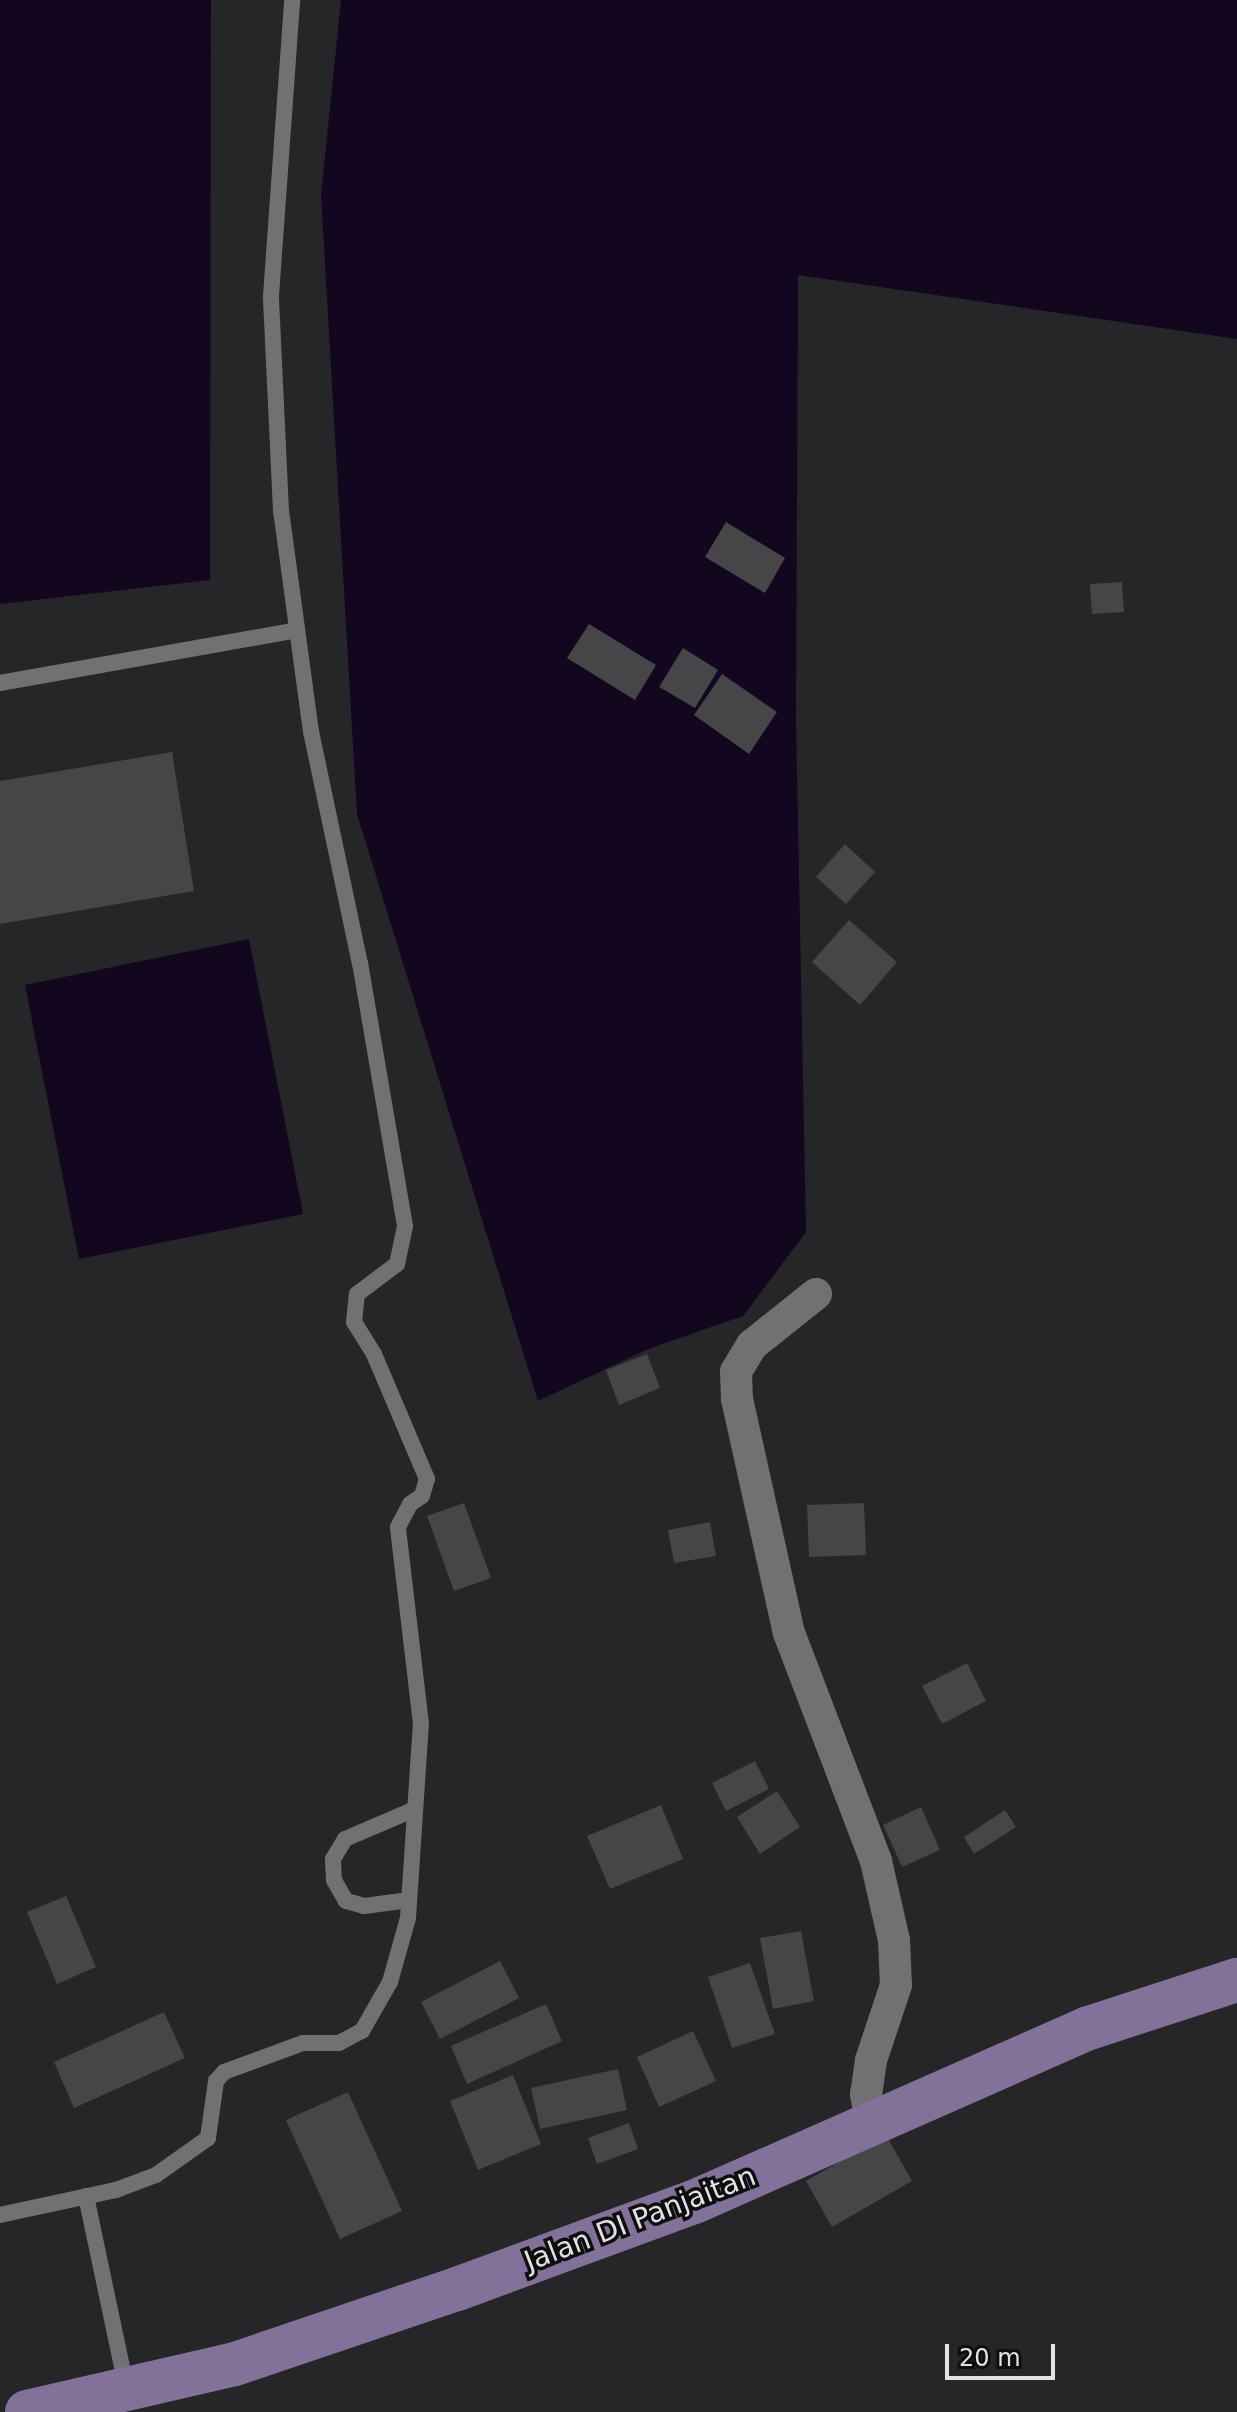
<!DOCTYPE html>
<style>
body{margin:0}
#map{position:relative;width:1237px;height:2412px;overflow:hidden;background:#262527;font-family:"DejaVu Sans",sans-serif}
div>[style]{position:absolute}
[style*='--x']{left:calc(var(--x)*1px);top:calc(var(--y)*1px);width:calc(var(--w)*1px);rotate:calc(var(--a)*1deg)}
.water>*{inset:0;background:#12071f}
.building>*{inset:0;background:#464548}
.lane>*{height:16px;margin:-8px;padding:0 8px;transform-origin:8px;border-radius:8px;background:#717073}
.street>*{height:32px;margin:-16px;padding:0 16px;transform-origin:16px;border-radius:16px;background:#717073}
.secondary>*{height:44px;margin:-22px;padding:0 22px;transform-origin:22px;border-radius:22px;background:#827198}
span{translate:-50% -50%;white-space:nowrap;text-align:center;line-height:1.15;-webkit-text-stroke:7px #0f0e0f;paint-order:stroke}
.street-label{font-size:28px;color:#e2e1e3}
.scale{position:absolute;left:945px;top:2344px;width:110px;height:36px;box-sizing:border-box;border:4px solid #e2e1e3;border-top:0;padding-left:10px;font-size:24px;line-height:28px;white-space:nowrap;color:#e2e1e3;-webkit-text-stroke:6px #0f0e0f;paint-order:stroke}
</style>
<div id="map">
<div class="water">
<div style="clip-path:polygon(0 0,211px 0,210px 580px,0 604px)"></div>
<div style="clip-path:polygon(341px 0,1237px 0,1237px 339px,798px 275px,796px 722px,806px 1232px,743px 1316px,648px 1349px,538px 1401px,357px 814px,321px 195px)"></div>
<div style="clip-path:polygon(249px 939px,303px 1214px,79px 1259px,25px 985px)"></div>
</div>
<div class="building">
<div style="clip-path:polygon(726px 522px,785px 558px,765px 593px,705px 557px)"></div>
<div style="clip-path:polygon(1122px 582px,1124px 612px,1092px 614px,1090px 584px)"></div>
<div style="clip-path:polygon(589px 624px,656px 665px,635px 700px,567px 658px)"></div>
<div style="clip-path:polygon(683px 648px,718px 670px,695px 708px,659px 687px)"></div>
<div style="clip-path:polygon(722px 674px,777px 712px,749px 754px,694px 715px)"></div>
<div style="clip-path:polygon(172px 752px,194px 891px,0 924px,0 781px)"></div>
<div style="clip-path:polygon(845px 844px,875px 872px,846px 904px,816px 877px)"></div>
<div style="clip-path:polygon(849px 920px,897px 962px,860px 1005px,812px 962px)"></div>
<div style="clip-path:polygon(647px 1354px,660px 1388px,619px 1405px,606px 1370px)"></div>
<div style="clip-path:polygon(464px 1503px,491px 1578px,454px 1591px,427px 1516px)"></div>
<div style="clip-path:polygon(864px 1503px,866px 1555px,809px 1557px,807px 1505px)"></div>
<div style="clip-path:polygon(710px 1522px,716px 1556px,674px 1563px,668px 1530px)"></div>
<div style="clip-path:polygon(967px 1663px,986px 1701px,942px 1724px,922px 1686px)"></div>
<div style="clip-path:polygon(755px 1761px,769px 1789px,726px 1811px,712px 1783px)"></div>
<div style="clip-path:polygon(777px 1791px,800px 1827px,760px 1854px,737px 1817px)"></div>
<div style="clip-path:polygon(661px 1805px,683px 1859px,610px 1889px,587px 1836px)"></div>
<div style="clip-path:polygon(921px 1807px,940px 1850px,902px 1867px,883px 1825px)"></div>
<div style="clip-path:polygon(1005px 1810px,1016px 1827px,974px 1854px,964px 1837px)"></div>
<div style="clip-path:polygon(66px 1896px,96px 1967px,57px 1984px,27px 1912px)"></div>
<div style="clip-path:polygon(801px 1931px,814px 2001px,773px 2009px,760px 1938px)"></div>
<div style="clip-path:polygon(500px 1961px,519px 1998px,440px 2039px,421px 2002px)"></div>
<div style="clip-path:polygon(750px 1963px,775px 2034px,732px 2048px,708px 1977px)"></div>
<div style="clip-path:polygon(546px 2004px,562px 2041px,467px 2084px,451px 2046px)"></div>
<div style="clip-path:polygon(164px 2012px,185px 2058px,74px 2108px,54px 2062px)"></div>
<div style="clip-path:polygon(693px 2031px,716px 2081px,659px 2107px,637px 2057px)"></div>
<div style="clip-path:polygon(618px 2069px,627px 2110px,540px 2129px,531px 2088px)"></div>
<div style="clip-path:polygon(513px 2075px,541px 2144px,478px 2170px,450px 2101px)"></div>
<div style="clip-path:polygon(348px 2092px,402px 2211px,340px 2239px,286px 2120px)"></div>
<div style="clip-path:polygon(629px 2123px,638px 2149px,597px 2164px,588px 2138px)"></div>
<div style="clip-path:polygon(886px 2135px,912px 2181px,832px 2227px,806px 2181px)"></div>
</div>
<div class="lane">
<div style="--x:0;--y:683;--w:302;--a:-10.1"></div>
<div style="--x:409;--y:1900;--w:45;--a:172.4"></div>
<div style="--x:364;--y:1906;--w:19;--a:-164"></div>
<div style="--x:346;--y:1901;--w:24;--a:-120"></div>
<div style="--x:334;--y:1880;--w:21;--a:-93"></div>
<div style="--x:333;--y:1859;--w:23;--a:-59"></div>
<div style="--x:345;--y:1839;--w:76;--a:-23.2"></div>
<div style="--x:86;--y:2196;--w:194;--a:78.1"></div>
<div style="--x:0;--y:2215;--w:119;--a:-12.2"></div>
<div style="--x:116;--y:2190;--w:43;--a:-20.6"></div>
<div style="--x:156;--y:2175;--w:64;--a:-35.4"></div>
<div style="--x:208;--y:2138;--w:58;--a:-82"></div>
<div style="--x:216;--y:2081;--w:12;--a:-48"></div>
<div style="--x:224;--y:2072;--w:84;--a:-20.2"></div>
<div style="--x:303;--y:2043;--w:36;--a:0"></div>
<div style="--x:339;--y:2043;--w:26;--a:-28"></div>
<div style="--x:362;--y:2031;--w:56;--a:-60.3"></div>
<div style="--x:390;--y:1982;--w:66;--a:-74.3"></div>
<div style="--x:408;--y:1918;--w:194;--a:-86.2"></div>
<div style="--x:421;--y:1724;--w:198;--a:-96.7"></div>
<div style="--x:398;--y:1527;--w:26;--a:-62"></div>
<div style="--x:410;--y:1504;--w:14;--a:-34"></div>
<div style="--x:422;--y:1496;--w:18;--a:-74"></div>
<div style="--x:427;--y:1479;--w:136;--a:-113"></div>
<div style="--x:374;--y:1354;--w:38;--a:-122"></div>
<div style="--x:354;--y:1322;--w:28;--a:-84"></div>
<div style="--x:357;--y:1294;--w:50;--a:-36.9"></div>
<div style="--x:397;--y:1264;--w:39;--a:-78"></div>
<div style="--x:405;--y:1226;--w:266;--a:-99.7"></div>
<div style="--x:360;--y:964;--w:237;--a:-101.9"></div>
<div style="--x:311;--y:732;--w:223;--a:-97.7"></div>
<div style="--x:281;--y:511;--w:215;--a:-92.7"></div>
<div style="--x:271;--y:296;--w:297;--a:-85.9"></div>
</div>
<div class="street">
<div style="--x:816;--y:1294;--w:82;--a:141.4"></div>
<div style="--x:752;--y:1345;--w:31;--a:121"></div>
<div style="--x:736;--y:1372;--w:27;--a:88"></div>
<div style="--x:737;--y:1399;--w:240;--a:77.5"></div>
<div style="--x:789;--y:1633;--w:244;--a:69.1"></div>
<div style="--x:876;--y:1861;--w:81;--a:77.2"></div>
<div style="--x:894;--y:1940;--w:45;--a:87.5"></div>
<div style="--x:896;--y:1985;--w:79;--a:108.4"></div>
<div style="--x:871;--y:2060;--w:34;--a:98"></div>
<div style="--x:866;--y:2094;--w:28;--a:80"></div>
</div>
<div class="secondary">
<div style="--x:27;--y:2412;--w:213;--a:-13"></div>
<div style="--x:235;--y:2364;--w:234;--a:-18.7"></div>
<div style="--x:457;--y:2289;--w:252;--a:-20.2"></div>
<div style="--x:694;--y:2202;--w:432;--a:-23.8"></div>
<div style="--x:1089;--y:2028;--w:156;--a:-18"></div>
</div>
<div class="street-label">
<span style="left:640px;top:2219px;rotate:-21deg">Jalan DI Panjaitan</span>
</div>
<div class="scale">20 m</div>
</div>
